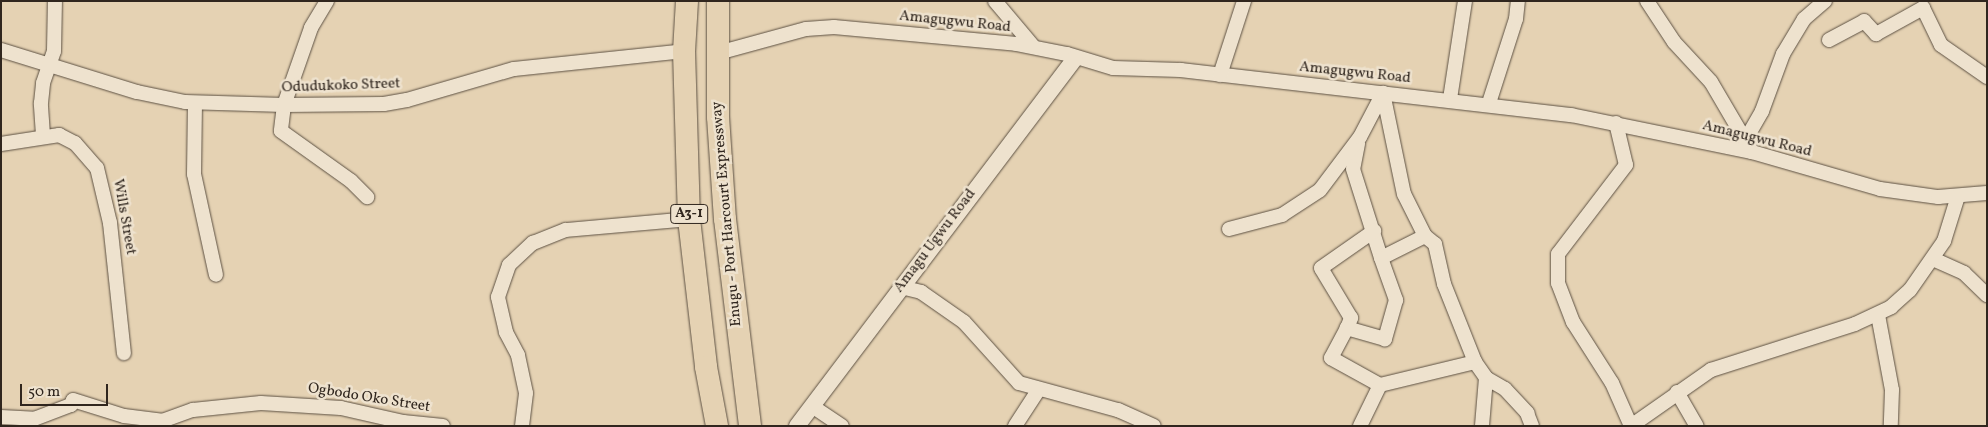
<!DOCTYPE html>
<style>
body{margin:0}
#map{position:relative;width:1988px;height:427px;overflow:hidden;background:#e5d2b3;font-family:Vollkorn,serif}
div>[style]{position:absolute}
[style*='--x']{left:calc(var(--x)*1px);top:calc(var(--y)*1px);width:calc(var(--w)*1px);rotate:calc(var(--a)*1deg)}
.roads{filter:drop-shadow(0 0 1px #5d5143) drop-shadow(0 0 1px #5d5143)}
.minor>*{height:14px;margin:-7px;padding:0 7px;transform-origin:7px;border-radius:7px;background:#eee2ce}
.tertiary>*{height:16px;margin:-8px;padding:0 8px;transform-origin:8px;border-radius:8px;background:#eee2ce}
.trunk>*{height:22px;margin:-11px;padding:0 11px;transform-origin:11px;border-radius:11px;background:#e5d2b3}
span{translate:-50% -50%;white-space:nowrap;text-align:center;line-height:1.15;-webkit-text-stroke:5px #eee2ce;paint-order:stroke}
.shield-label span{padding:1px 4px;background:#eee2ce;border:1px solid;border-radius:4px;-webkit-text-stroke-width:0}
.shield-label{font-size:14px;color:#30261e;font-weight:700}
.street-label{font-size:15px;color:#30261e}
.frame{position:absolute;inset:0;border:2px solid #30261e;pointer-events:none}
.scale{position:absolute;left:20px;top:384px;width:88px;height:22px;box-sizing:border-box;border:2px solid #30261e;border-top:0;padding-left:6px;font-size:15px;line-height:18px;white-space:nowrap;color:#30261e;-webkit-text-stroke:4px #eee2ce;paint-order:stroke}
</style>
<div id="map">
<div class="roads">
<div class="minor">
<div style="--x:327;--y:1;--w:31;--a:121"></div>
<div style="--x:311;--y:28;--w:82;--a:109.3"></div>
<div style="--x:284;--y:105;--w:26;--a:97"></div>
<div style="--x:281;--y:131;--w:86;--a:35.5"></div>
<div style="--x:351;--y:181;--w:23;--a:45"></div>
<div style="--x:995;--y:1;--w:59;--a:49.8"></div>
<div style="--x:1647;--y:1;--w:49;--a:56.6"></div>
<div style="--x:1674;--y:42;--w:54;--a:47.2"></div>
<div style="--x:1711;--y:82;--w:81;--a:59.6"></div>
<div style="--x:1829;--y:40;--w:40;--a:-28"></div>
<div style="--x:1864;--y:21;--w:18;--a:47"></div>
<div style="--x:1876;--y:34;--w:54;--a:-29"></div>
<div style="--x:1923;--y:8;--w:41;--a:64.1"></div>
<div style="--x:1941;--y:45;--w:56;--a:34.8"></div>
<div style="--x:1;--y:50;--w:142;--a:17.2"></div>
<div style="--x:137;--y:92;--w:49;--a:11.8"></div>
<div style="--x:185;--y:102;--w:99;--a:1.7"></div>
<div style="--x:284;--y:105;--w:100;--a:-0.6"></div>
<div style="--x:384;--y:104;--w:23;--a:-10"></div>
<div style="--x:407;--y:100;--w:111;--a:-16.2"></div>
<div style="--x:514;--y:69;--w:171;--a:-6"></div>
<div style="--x:718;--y:53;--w:91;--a:-15.3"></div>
<div style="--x:806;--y:29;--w:28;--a:-4"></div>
<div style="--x:834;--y:27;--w:183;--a:5.3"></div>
<div style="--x:1016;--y:44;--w:52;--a:11.1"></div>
<div style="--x:1067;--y:54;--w:48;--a:16.9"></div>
<div style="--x:1113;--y:68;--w:68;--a:1.7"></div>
<div style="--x:1181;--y:70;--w:393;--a:6.6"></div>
<div style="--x:1571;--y:115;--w:185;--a:11.6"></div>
<div style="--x:1752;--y:152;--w:133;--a:16.1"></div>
<div style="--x:1880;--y:189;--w:59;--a:7.9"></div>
<div style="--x:1938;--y:197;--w:49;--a:-4.7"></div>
<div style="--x:1220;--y:75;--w:78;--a:-72"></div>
<div style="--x:1450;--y:99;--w:99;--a:-81.3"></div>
<div style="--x:195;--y:103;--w:71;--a:90.8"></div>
<div style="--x:194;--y:174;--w:103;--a:77.7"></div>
<div style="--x:1489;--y:103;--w:88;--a:-72.2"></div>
<div style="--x:1516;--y:19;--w:18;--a:-84"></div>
<div style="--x:1616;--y:123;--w:43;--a:76.6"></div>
<div style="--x:1626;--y:165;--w:112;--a:127.4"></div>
<div style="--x:1558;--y:254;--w:29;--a:90"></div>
<div style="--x:1558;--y:283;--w:42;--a:69"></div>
<div style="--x:1573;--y:322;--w:72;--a:57.4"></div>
<div style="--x:1612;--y:383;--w:47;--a:66.2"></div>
<div style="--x:43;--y:135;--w:32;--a:-94"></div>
<div style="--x:41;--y:103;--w:20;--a:-84"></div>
<div style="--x:43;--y:83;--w:34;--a:-71"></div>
<div style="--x:54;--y:51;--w:50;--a:-88.9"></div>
<div style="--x:1746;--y:139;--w:32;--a:-60"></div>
<div style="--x:1762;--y:111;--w:61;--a:-69.8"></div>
<div style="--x:1783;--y:54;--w:41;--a:-59"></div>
<div style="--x:1804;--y:19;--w:28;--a:-41"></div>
<div style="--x:1;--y:144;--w:59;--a:-8.8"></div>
<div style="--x:59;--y:135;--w:18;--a:27"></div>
<div style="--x:75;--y:143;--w:33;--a:49"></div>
<div style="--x:97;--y:168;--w:57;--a:76.7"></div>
<div style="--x:110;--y:223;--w:131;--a:83.9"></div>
<div style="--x:1358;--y:144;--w:25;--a:101"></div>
<div style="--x:1353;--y:169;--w:93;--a:72.5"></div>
<div style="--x:1229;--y:229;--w:55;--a:-14.8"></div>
<div style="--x:1282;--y:215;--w:45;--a:-33.3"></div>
<div style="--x:1320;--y:190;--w:66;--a:-53"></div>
<div style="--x:1360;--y:137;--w:50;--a:-62.4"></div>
<div style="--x:1383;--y:93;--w:103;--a:78.3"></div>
<div style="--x:1404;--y:194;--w:47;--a:63.4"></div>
<div style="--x:1425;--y:236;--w:49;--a:153.4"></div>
<div style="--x:1381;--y:258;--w:45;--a:70.3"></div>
<div style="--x:1396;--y:300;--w:41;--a:105.8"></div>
<div style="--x:1385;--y:339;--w:40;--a:-164"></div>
<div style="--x:1347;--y:328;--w:34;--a:118"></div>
<div style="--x:1331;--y:358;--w:56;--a:28.9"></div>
<div style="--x:1380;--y:385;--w:46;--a:116"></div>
<div style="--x:1425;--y:236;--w:13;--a:39"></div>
<div style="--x:1435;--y:244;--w:41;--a:77.3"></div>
<div style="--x:1444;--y:284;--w:84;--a:68.3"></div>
<div style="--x:1475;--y:362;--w:19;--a:55"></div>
<div style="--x:1486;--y:378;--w:48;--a:94.8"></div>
<div style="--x:1933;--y:259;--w:34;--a:24"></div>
<div style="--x:1964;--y:273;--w:32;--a:44"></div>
<div style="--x:901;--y:287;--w:21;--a:14"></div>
<div style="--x:921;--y:292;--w:52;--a:34.9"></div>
<div style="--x:964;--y:322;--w:82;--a:48"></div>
<div style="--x:1019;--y:383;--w:103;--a:15.3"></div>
<div style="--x:1118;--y:410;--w:39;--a:24"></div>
<div style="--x:1878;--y:315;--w:76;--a:79.4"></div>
<div style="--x:1892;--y:390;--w:36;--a:92"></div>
<div style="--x:1347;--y:328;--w:11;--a:-68"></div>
<div style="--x:1351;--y:318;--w:58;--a:-121"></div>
<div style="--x:1321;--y:268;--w:65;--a:-34.9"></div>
<div style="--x:1486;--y:378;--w:22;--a:30"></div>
<div style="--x:1505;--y:389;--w:33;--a:47"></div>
<div style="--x:1527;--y:413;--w:14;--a:69"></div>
<div style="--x:1380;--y:385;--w:98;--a:-13.6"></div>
<div style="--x:1677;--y:392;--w:39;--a:60"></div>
<div style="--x:812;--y:406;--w:36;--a:34"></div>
<div style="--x:1;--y:417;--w:33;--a:3"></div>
<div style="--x:34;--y:419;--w:40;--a:-21"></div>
<div style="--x:71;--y:405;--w:5;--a:-68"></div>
<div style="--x:73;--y:400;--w:53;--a:17.4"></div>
<div style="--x:124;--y:416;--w:38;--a:7"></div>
<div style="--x:162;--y:421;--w:33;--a:-20"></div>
<div style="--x:193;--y:410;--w:68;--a:-5.9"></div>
<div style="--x:261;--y:403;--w:80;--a:3.6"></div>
<div style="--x:341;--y:408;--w:64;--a:12.7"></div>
<div style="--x:403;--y:422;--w:40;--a:5.7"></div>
<div style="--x:522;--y:426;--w:33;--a:-83"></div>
<div style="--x:526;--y:393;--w:39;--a:-102"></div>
<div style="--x:518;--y:355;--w:26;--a:-118"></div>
<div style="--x:506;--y:332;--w:36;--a:-103"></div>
<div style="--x:498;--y:297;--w:34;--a:-71"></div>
<div style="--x:509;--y:265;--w:33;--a:-43"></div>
<div style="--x:533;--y:243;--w:35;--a:-22"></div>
<div style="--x:566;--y:230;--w:123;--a:-5.1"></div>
<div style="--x:1015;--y:426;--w:44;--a:-57"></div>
<div style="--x:1631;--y:426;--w:98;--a:-35"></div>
<div style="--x:1711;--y:370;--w:151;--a:-17.7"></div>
<div style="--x:1855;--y:324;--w:40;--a:-25"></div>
<div style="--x:1891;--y:307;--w:25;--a:-42"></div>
<div style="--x:1910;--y:290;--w:60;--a:-55.2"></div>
<div style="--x:1944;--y:241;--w:47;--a:-72.7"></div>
</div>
<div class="tertiary">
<div style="--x:797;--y:426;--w:461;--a:-52.9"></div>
</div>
<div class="trunk">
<div style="--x:687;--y:1;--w:50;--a:93.4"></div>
<div style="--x:684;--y:51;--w:168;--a:88.3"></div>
<div style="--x:689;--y:219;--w:149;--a:83.4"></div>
<div style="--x:706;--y:367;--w:60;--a:79.4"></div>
<div style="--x:718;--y:1;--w:116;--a:90"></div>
<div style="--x:718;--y:117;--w:102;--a:86.1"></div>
<div style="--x:725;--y:219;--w:209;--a:83.1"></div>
</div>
</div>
<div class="shield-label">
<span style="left:689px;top:214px">A3-1</span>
</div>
<div class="street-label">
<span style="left:955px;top:22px;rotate:6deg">Amagugwu Road</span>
<span style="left:1355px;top:73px;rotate:6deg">Amagugwu Road</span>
<span style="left:341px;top:86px;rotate:-2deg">Odudukoko Street</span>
<span style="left:1757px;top:139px;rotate:14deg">Amagugwu Road</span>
<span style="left:727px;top:214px;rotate:-95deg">Enugu - Port Harcourt Expressway</span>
<span style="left:124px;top:217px;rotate:80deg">Wills Street</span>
<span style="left:935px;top:241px;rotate:-53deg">Amagu Ugwu Road</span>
<span style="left:369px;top:398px;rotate:9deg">Ogbodo Oko Street</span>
</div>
<div class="frame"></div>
<div class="scale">50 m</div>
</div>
